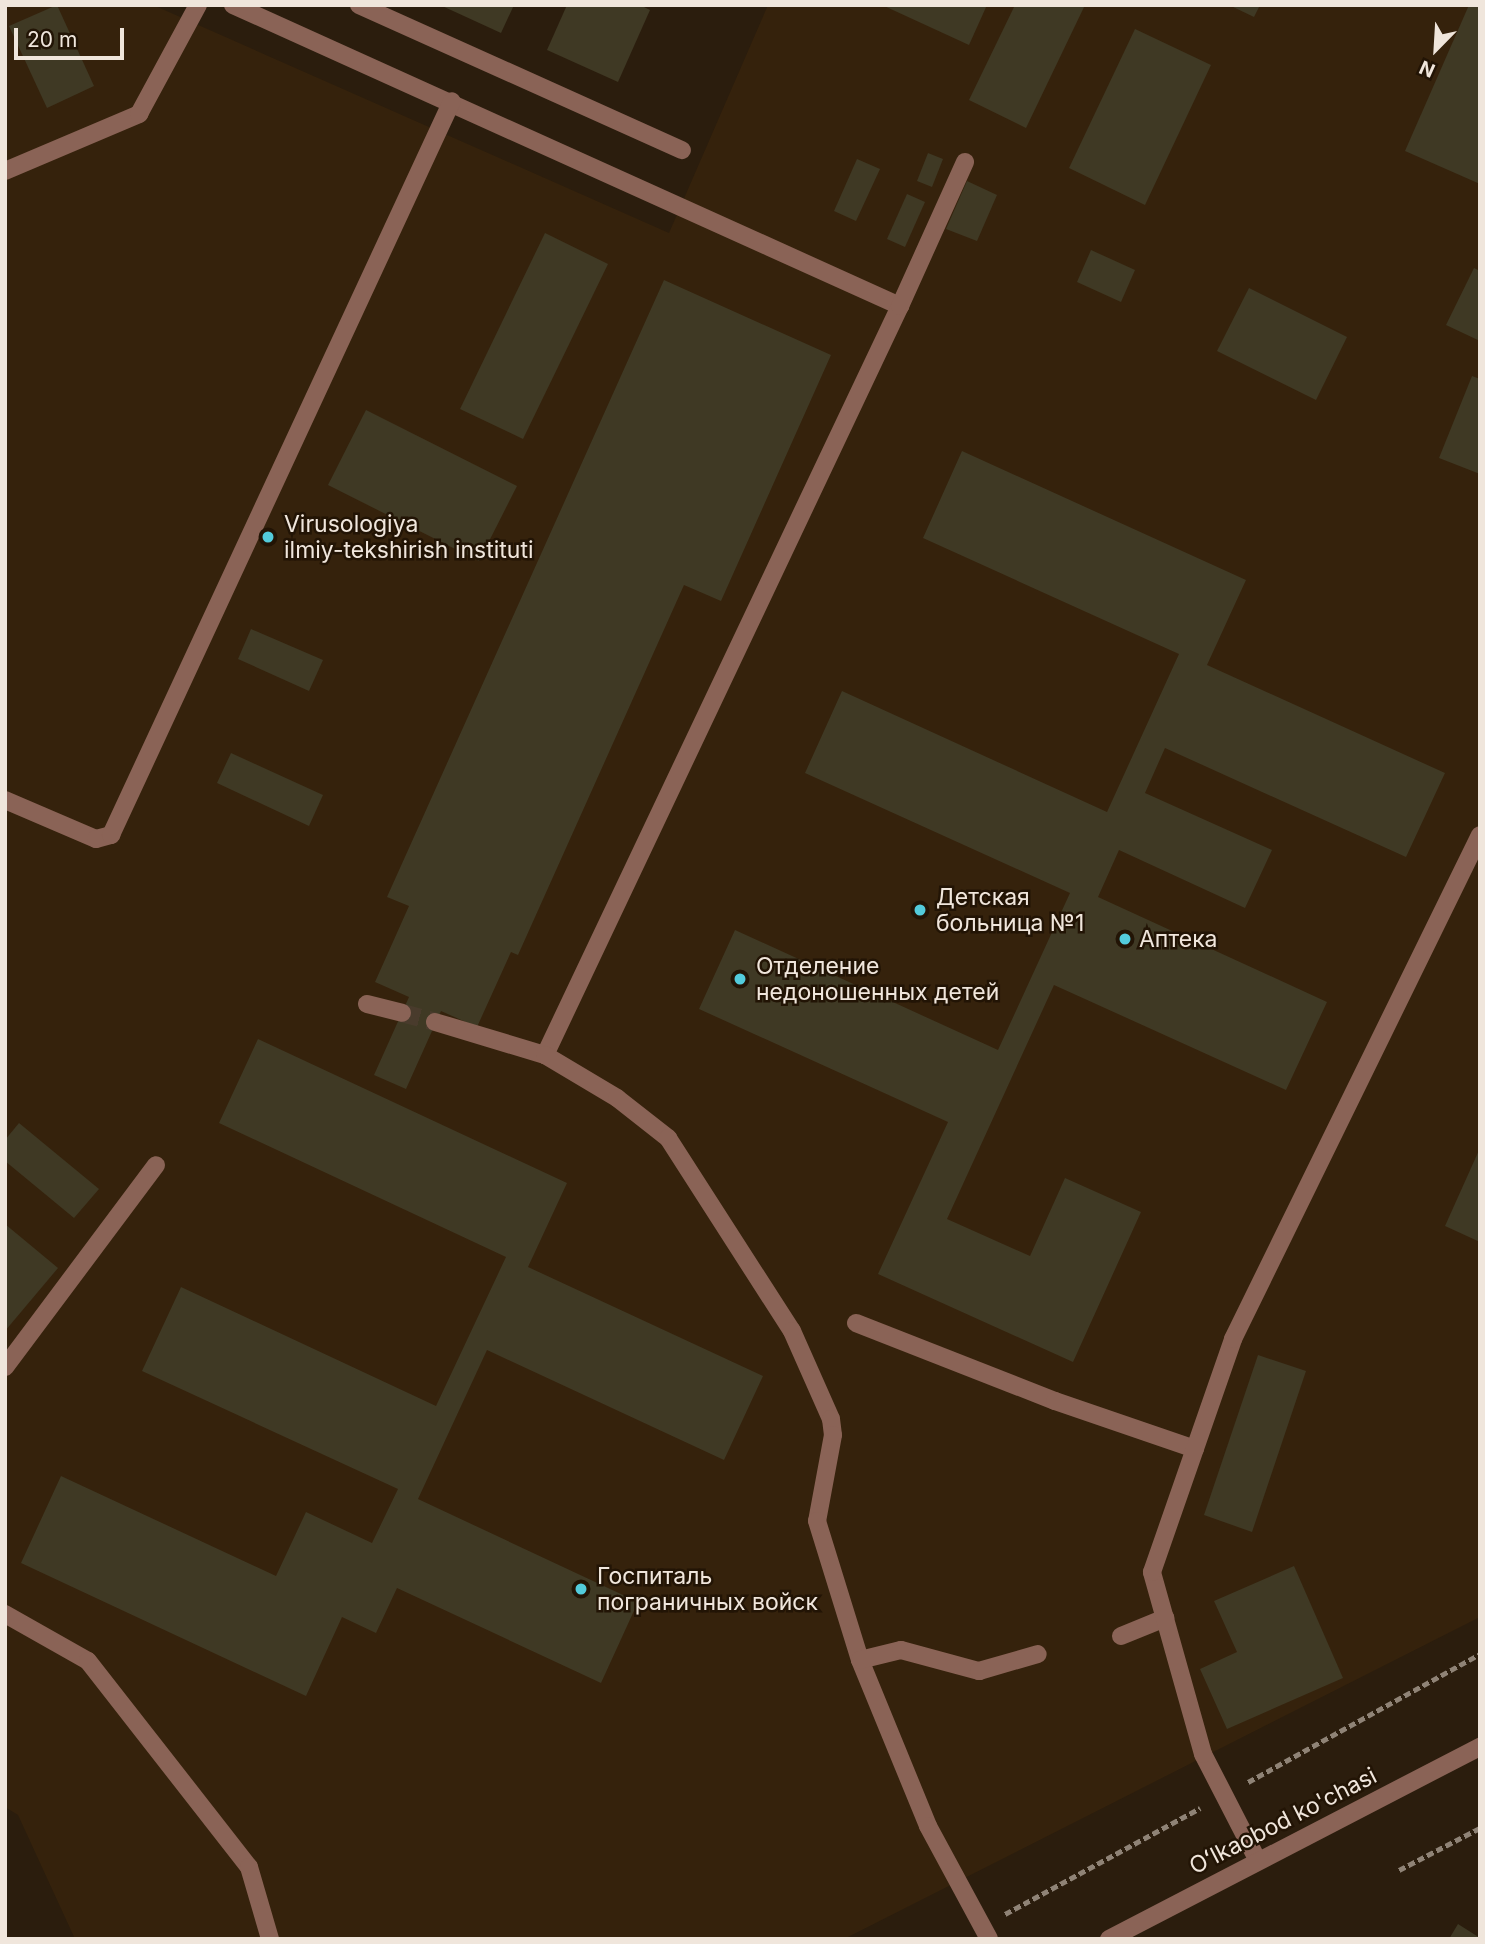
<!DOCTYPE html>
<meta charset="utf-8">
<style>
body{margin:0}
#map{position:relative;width:1485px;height:1944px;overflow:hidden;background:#2b1d0d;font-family:Inter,sans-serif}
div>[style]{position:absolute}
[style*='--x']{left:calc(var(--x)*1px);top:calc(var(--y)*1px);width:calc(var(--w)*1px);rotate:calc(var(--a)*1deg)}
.built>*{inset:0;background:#35220c}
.building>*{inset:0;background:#3f3924}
.minor-tunnel>*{height:18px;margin-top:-9px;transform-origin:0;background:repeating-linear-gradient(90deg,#493b2c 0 18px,transparent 0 27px)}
.path>*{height:4.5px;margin-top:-2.25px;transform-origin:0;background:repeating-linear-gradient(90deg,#8f8376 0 7px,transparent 0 10.5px)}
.minor>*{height:18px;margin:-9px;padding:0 9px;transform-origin:9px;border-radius:9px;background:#8a6356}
.dots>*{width:19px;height:19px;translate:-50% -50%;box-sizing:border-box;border:4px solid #221405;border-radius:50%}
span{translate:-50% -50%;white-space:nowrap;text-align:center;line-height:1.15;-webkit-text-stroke:5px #221405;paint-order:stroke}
.poi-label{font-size:23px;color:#f0e6dc}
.left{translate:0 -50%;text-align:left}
.street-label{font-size:23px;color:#f0e6dc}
.frame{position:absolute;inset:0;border:7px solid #f0e6dc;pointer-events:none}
.north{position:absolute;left:1401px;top:14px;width:70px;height:70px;-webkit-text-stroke:5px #221405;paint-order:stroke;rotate:204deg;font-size:19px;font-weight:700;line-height:28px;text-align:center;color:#f0e6dc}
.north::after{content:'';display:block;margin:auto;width:24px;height:32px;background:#f0e6dc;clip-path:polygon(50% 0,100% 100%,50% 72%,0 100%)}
.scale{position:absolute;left:14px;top:28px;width:110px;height:32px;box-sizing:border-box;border:4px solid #f0e6dc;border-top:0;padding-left:9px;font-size:21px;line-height:24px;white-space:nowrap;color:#f0e6dc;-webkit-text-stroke:5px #221405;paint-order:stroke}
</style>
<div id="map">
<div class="built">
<div style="clip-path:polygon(5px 5px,153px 5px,669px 233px,768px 5px,1480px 5px,1480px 1617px,844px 1939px,75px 1939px,18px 1815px,5px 1807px)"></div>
</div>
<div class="building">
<div style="clip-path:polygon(57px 5px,94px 86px,47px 108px,9px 26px)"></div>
<div style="clip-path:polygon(440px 5px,514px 5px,501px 33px)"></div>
<div style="clip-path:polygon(567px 5px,640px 5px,650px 10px,618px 82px,547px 50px)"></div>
<div style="clip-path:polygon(882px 5px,987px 5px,969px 45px)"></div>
<div style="clip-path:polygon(1015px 5px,1085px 5px,1026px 128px,969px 100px)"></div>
<div style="clip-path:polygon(1229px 5px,1260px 5px,1254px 17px)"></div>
<div style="clip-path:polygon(1469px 5px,1480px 5px,1480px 184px,1405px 151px)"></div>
<div style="clip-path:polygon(1135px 29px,1211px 65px,1145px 205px,1069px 168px)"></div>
<div style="clip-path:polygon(928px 153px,943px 159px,932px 187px,917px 181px)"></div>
<div style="clip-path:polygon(857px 159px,880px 169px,856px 221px,834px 211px)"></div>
<div style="clip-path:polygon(967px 181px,997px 195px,977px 241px,946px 229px)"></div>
<div style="clip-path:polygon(907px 194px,925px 202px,905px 247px,887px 239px)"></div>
<div style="clip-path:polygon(545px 233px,608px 264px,523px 439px,460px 409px)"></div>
<div style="clip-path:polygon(1091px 250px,1135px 270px,1121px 302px,1077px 282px)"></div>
<div style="clip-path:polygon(1474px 268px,1480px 271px,1480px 341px,1446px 325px)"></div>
<div style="clip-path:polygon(664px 280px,831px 355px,721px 601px,684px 585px,518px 955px,511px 952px,477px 1027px,441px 1011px,406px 1089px,374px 1075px,409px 997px,375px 982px,409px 906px,387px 897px)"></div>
<div style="clip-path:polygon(1249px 288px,1347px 337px,1316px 400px,1217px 351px)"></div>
<div style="clip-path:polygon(1472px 376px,1480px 379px,1480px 474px,1439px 458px)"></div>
<div style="clip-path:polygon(366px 410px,517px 486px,479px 561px,328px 485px)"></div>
<div style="clip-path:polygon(962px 451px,1246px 580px,1207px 665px,1445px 773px,1406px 857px,1165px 748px,1145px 793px,1272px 850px,1245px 908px,1119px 850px,1098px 897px,1327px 1002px,1286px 1090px,1054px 985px,947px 1219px,1030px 1256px,1065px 1178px,1141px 1212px,1073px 1362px,878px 1274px,948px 1122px,699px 1009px,735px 930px,998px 1050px,1070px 893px,805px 773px,842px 691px,1107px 812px,1179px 654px,923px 538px)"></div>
<div style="clip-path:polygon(251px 629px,323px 660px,309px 691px,238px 659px)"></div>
<div style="clip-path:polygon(231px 753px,323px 795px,309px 826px,217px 783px)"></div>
<div style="clip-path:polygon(258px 1039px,567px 1183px,528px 1267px,763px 1376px,724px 1460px,487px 1350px,418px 1499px,638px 1602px,601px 1683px,397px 1588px,376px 1633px,342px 1617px,306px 1696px,21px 1563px,61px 1476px,276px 1576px,306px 1512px,372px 1543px,398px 1489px,142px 1371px,181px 1287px,436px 1406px,506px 1257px,219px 1123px)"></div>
<div style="clip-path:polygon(19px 1123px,99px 1189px,74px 1218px,5px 1161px,5px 1140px)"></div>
<div style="clip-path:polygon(1480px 1148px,1480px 1242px,1445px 1226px)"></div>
<div style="clip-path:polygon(5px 1224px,58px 1268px,5px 1331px)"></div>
<div style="clip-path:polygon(1258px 1355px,1306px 1371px,1252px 1532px,1204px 1515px)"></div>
<div style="clip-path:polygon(1294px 1566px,1343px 1678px,1227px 1729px,1200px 1669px,1237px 1652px,1214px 1601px)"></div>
<div style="clip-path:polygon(1458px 1924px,1480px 1938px,1480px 1939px,1449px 1939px)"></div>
</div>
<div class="minor-tunnel">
<div style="--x:402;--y:1013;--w:34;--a:15"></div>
</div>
<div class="path">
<div style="--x:1248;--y:1782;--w:265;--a:-28.9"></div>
<div style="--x:1399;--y:1870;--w:91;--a:-27.4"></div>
<div style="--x:1005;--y:1914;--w:222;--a:-28.5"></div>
</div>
<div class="minor">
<div style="--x:233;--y:5;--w:732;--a:24.29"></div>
<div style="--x:900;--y:306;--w:829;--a:115.36"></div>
<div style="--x:359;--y:5;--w:354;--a:24.2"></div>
<div style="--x:5;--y:171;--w:146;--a:-23"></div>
<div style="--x:139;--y:114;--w:124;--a:-61.6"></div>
<div style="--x:900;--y:306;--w:158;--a:-65.7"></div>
<div style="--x:5;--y:800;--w:99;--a:23.2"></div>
<div style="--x:96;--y:839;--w:16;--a:-15"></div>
<div style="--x:111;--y:835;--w:809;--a:-65.08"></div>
<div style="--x:367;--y:1004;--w:36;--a:14"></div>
<div style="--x:435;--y:1022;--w:115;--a:16.7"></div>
<div style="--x:545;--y:1055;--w:84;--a:30.8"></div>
<div style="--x:617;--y:1098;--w:65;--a:38.1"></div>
<div style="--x:668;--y:1138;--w:229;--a:57.3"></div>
<div style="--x:792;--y:1331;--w:96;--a:66.1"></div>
<div style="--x:831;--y:1419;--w:16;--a:83"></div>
<div style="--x:833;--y:1435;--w:87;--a:100.5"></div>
<div style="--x:817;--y:1521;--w:145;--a:72.8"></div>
<div style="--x:860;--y:1660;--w:179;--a:67.7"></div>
<div style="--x:928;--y:1826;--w:128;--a:61.6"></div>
<div style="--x:856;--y:1323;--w:214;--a:21.4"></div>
<div style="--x:1055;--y:1401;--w:148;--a:18.9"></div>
<div style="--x:5;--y:1367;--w:252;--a:-53.2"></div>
<div style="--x:5;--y:1614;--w:95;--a:29.5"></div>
<div style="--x:88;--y:1661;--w:261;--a:52"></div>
<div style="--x:249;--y:1867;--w:75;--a:73.7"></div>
<div style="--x:1121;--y:1636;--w:48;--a:-22.2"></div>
<div style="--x:860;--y:1660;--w:42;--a:-13.7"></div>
<div style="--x:901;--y:1650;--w:81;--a:15.1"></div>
<div style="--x:979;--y:1671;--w:61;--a:-16.1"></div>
<div style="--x:1258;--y:1861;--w:120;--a:-117.2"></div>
<div style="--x:1203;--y:1754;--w:189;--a:-105.7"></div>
<div style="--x:1152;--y:1572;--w:247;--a:-70.8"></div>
<div style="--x:1233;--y:1339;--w:561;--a:-63.89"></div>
<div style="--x:1109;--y:1939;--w:418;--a:-27.4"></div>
</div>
<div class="dots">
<div style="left:268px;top:537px;background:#53cbdb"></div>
<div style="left:920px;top:910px;background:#53cbdb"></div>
<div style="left:1125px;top:939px;background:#53cbdb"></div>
<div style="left:740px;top:979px;background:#53cbdb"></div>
<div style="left:581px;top:1589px;background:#53cbdb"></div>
</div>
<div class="poi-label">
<span class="left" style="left:284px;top:537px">Virusologiya<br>ilmiy-tekshirish instituti</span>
<span class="left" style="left:936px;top:910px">Детская<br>больница №1</span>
<span class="left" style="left:1139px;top:939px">Аптека</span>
<span class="left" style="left:756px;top:979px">Отделение<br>недоношенных детей</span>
<span class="left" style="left:597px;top:1589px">Госпиталь<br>пограничных войск</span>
</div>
<div class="street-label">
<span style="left:1283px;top:1821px;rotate:-27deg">Oʻlkaobod ko'chasi</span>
</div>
<div class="frame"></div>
<div class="north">N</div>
<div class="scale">20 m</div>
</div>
